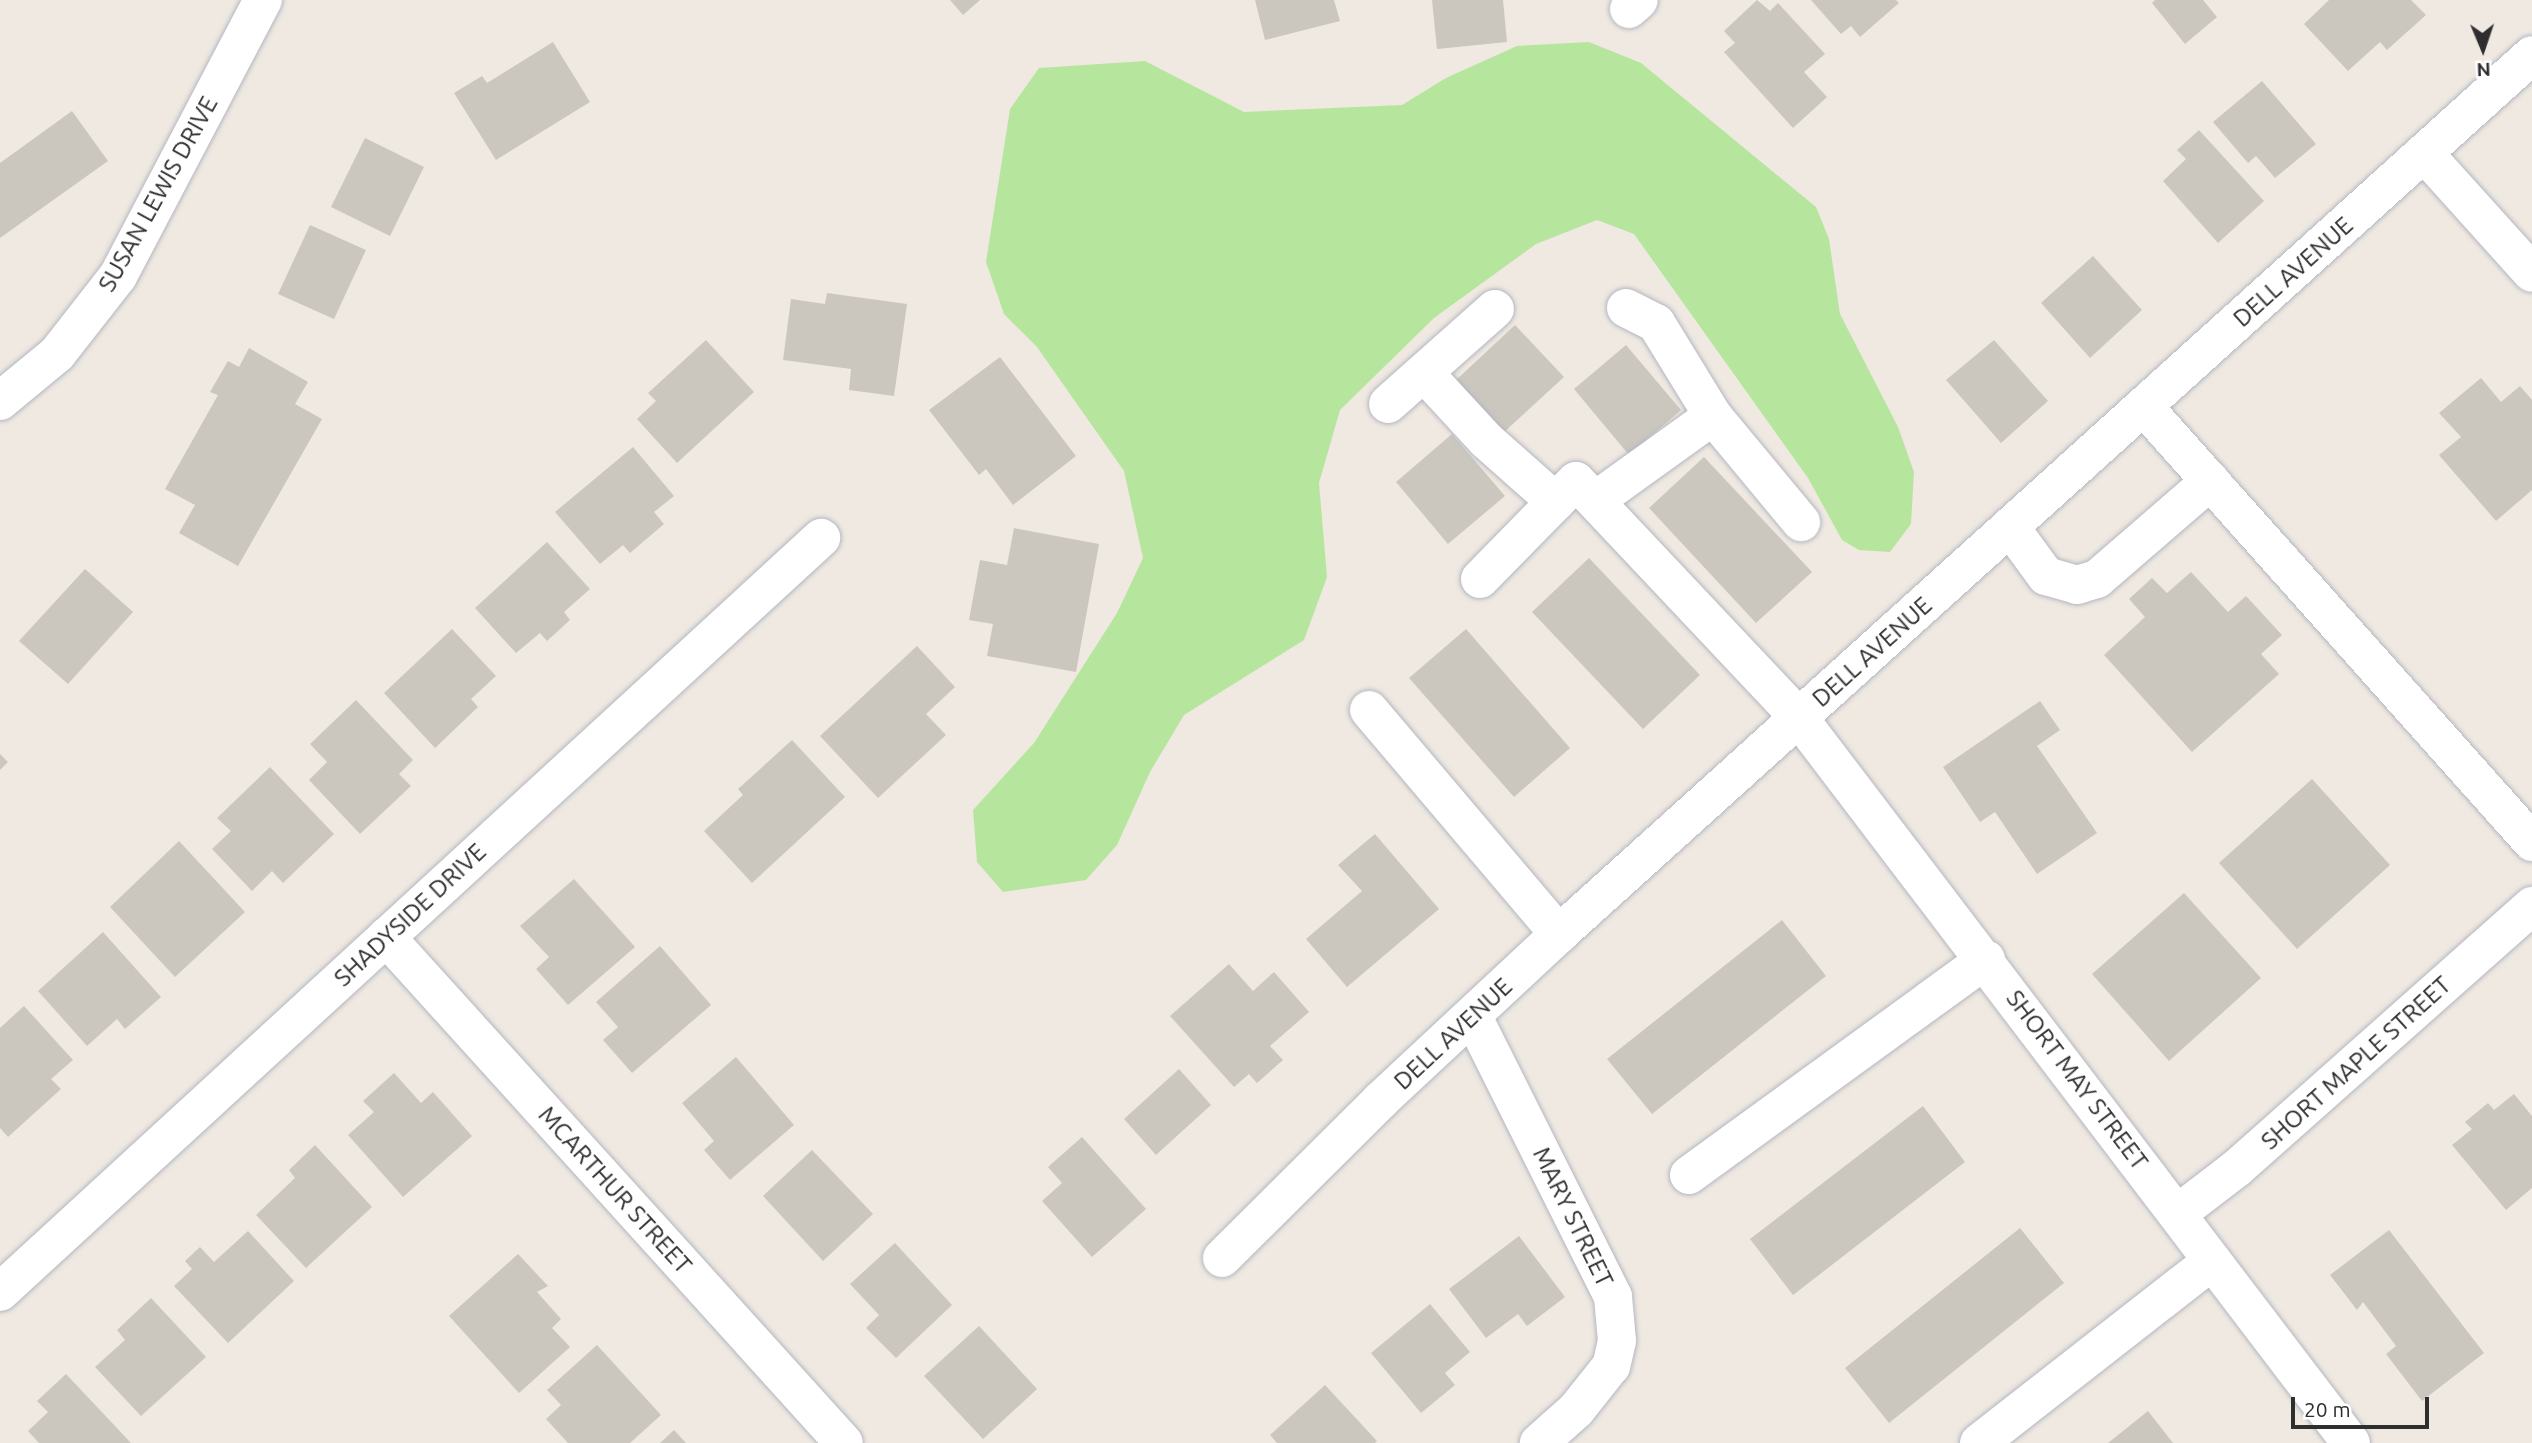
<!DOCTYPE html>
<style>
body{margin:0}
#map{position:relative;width:2532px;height:1443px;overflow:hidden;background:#efe9e1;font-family:Ubuntu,sans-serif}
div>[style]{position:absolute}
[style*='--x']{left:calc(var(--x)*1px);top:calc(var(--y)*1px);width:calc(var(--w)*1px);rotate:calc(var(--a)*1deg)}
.green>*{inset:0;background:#b6e59e}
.building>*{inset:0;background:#cbc7bf}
.roads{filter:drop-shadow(0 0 2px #b4b7c1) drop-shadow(0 0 2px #b4b7c1)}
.minor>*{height:38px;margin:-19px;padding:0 19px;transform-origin:19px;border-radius:19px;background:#fff}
span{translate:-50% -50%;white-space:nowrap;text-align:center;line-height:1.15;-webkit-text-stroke:6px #fff;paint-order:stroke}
.street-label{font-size:24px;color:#2e2e2e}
.north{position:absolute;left:2448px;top:14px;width:70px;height:70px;-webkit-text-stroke:5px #fff;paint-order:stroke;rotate:178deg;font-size:19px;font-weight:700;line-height:28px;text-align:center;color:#2e2e2e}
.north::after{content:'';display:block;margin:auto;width:24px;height:32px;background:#2e2e2e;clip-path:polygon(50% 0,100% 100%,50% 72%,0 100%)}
.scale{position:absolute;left:2291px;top:1397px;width:138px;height:32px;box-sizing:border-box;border:4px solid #2e2e2e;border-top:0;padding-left:9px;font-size:21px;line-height:24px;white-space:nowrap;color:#2e2e2e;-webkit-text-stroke:5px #fff;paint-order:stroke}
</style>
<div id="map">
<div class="green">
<div style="clip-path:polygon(1589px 42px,1641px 63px,1816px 207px,1829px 239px,1840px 314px,1898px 427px,1914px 472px,1911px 524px,1890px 552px,1859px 550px,1842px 540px,1808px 478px,1634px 234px,1597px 220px,1536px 244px,1434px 318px,1340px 410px,1319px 483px,1327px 577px,1304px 640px,1184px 715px,1150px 772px,1117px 845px,1086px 880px,1003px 892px,977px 862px,973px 810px,1034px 743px,1117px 613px,1143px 558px,1124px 471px,1037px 347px,1004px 314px,986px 262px,1010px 109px,1039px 68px,1145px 61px,1244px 112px,1402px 105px,1446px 78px,1517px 46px)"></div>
</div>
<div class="building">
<div style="clip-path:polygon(950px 0,980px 0,963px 15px)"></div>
<div style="clip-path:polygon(1255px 0,1334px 0,1340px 21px,1265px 40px)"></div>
<div style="clip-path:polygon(1432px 0,1503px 0,1507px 42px,1437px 49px)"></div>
<div style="clip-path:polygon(1757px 0,1770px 11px,1778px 3px,1825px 54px,1804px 72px,1827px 97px,1793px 128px,1724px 52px,1735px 43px,1724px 31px)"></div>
<div style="clip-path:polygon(1811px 0,1896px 0,1899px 3px,1860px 37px,1851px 26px,1841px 34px)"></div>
<div style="clip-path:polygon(2155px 0,2203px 0,2217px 17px,2185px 44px,2152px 3px)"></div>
<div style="clip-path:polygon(2329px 0,2411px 0,2426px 15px,2387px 50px,2380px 42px,2348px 71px,2304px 24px)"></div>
<div style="clip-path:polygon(553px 42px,590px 102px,496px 160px,454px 93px,482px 76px,487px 83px)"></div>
<div style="clip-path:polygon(2262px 81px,2316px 144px,2275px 178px,2256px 156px,2248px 163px,2213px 122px)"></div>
<div style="clip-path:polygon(72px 111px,108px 161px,0 238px,0 163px)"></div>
<div style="clip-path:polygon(2199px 130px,2264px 201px,2218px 243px,2163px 181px,2186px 159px,2177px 150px)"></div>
<div style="clip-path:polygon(365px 138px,424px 167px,390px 236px,331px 207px)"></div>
<div style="clip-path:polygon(310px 225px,366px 250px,334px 319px,278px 294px)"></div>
<div style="clip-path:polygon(2093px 256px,2142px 310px,2090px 358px,2041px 303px)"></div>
<div style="clip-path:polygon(827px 293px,907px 304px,894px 396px,849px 390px,851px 369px,783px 360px,791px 299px,825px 304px)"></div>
<div style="clip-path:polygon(1515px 325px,1564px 377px,1503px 433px,1455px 381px)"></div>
<div style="clip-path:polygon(706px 340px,754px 392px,677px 463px,637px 419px,656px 401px,648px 393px)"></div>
<div style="clip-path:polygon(1994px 340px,2048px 401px,2001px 443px,1946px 380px)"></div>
<div style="clip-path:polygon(1626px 345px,1681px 410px,1629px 455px,1574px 389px)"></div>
<div style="clip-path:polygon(249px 348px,308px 382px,295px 404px,322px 419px,238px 566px,179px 533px,195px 505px,165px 489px,218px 395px,210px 392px,228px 361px,239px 367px)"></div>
<div style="clip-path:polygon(1000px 357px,1076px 456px,1013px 505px,986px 469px,979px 475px,929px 410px)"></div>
<div style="clip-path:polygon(2481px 378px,2501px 402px,2520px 386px,2532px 400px,2532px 490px,2496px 521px,2439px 455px,2461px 437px,2439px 413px)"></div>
<div style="clip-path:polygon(1452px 434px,1505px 496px,1448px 544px,1396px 482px)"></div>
<div style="clip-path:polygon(633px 447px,674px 496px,654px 512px,664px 524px,630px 553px,623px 545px,600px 564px,555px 512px)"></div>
<div style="clip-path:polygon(1704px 457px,1812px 572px,1756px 623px,1649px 508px)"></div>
<div style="clip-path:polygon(1014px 528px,1099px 544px,1076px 672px,987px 656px,993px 624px,969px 620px,980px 560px,1007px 565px)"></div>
<div style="clip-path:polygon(547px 542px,590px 589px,564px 612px,570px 620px,547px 641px,540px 633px,516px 653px,475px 608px)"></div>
<div style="clip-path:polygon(1589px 558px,1700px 675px,1643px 729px,1532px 612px)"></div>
<div style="clip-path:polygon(85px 569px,133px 612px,68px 684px,19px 641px)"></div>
<div style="clip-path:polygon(2191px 572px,2228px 612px,2246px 596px,2282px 635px,2261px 654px,2279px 674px,2192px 752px,2104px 655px,2145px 617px,2129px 599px,2152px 578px,2167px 593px)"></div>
<div style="clip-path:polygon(452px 629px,496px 676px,471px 699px,478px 707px,435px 748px,384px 693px)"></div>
<div style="clip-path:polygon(1466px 629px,1570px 748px,1514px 797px,1409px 678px)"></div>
<div style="clip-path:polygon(917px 646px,955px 687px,926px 714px,946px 735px,878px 798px,820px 736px)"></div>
<div style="clip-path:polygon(356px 700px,413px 760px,399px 774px,411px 786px,360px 834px,309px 780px,327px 762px,310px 744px)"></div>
<div style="clip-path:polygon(2040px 701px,2060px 730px,2037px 746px,2097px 833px,2037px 874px,1995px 812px,1980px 822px,1943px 767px)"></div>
<div style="clip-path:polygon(792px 740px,845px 797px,752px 883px,704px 831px,743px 795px,738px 789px)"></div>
<div style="clip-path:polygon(0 754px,8px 762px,0 770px)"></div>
<div style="clip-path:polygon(270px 767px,334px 834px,283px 883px,272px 871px,252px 891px,212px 849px,231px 831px,217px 818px)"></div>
<div style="clip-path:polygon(2312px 779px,2390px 865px,2297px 949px,2219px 863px)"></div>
<div style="clip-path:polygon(1375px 834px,1439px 909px,1347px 987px,1306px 939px,1362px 891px,1338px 865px)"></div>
<div style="clip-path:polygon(179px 841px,245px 912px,175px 977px,110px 907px)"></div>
<div style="clip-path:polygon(574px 879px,635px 947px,568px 1005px,536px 969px,549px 957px,520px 926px)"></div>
<div style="clip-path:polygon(2184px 893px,2261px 978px,2169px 1061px,2092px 974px)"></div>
<div style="clip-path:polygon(1782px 920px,1826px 976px,1652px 1114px,1607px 1059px)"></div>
<div style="clip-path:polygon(103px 932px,161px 997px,125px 1029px,117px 1019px,87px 1046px,38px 991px)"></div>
<div style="clip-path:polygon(660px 946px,711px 1005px,632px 1073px,603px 1040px,618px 1027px,596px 1002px)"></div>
<div style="clip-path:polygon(1229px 964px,1253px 991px,1274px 972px,1309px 1012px,1270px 1046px,1283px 1060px,1257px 1083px,1249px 1074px,1234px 1087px,1170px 1016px)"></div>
<div style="clip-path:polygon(24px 1006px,73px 1060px,51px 1079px,61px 1089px,8px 1137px,0 1128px,0 1028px)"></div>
<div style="clip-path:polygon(736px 1057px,794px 1125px,730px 1180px,704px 1150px,714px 1141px,682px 1103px)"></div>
<div style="clip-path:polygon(1179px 1069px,1211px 1105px,1156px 1155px,1124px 1119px)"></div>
<div style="clip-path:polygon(394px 1073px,421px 1103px,433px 1092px,472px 1136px,403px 1197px,348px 1135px,374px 1112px,363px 1101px)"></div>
<div style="clip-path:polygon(2514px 1094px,2532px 1116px,2532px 1188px,2506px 1210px,2452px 1145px,2472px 1129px,2465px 1122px,2488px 1103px,2494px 1110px)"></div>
<div style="clip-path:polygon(1923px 1106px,1965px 1162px,1793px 1295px,1750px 1239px)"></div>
<div style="clip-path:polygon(1082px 1137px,1146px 1209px,1092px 1257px,1042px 1201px,1062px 1183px,1048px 1167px)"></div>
<div style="clip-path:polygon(315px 1145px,372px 1207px,306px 1268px,256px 1215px,295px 1178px,289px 1170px)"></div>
<div style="clip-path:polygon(812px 1150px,873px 1214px,823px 1261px,763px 1196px)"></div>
<div style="clip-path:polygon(2020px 1228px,2064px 1283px,1889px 1423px,1845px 1368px)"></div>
<div style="clip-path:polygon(2389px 1230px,2484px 1353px,2422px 1401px,2386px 1354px,2396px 1346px,2363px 1302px,2357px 1310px,2330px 1275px)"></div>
<div style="clip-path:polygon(248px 1231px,294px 1281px,228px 1343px,174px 1286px,192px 1269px,185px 1261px,200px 1247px,214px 1262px)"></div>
<div style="clip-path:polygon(1519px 1236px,1565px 1297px,1527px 1326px,1518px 1314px,1486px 1338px,1449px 1289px)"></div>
<div style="clip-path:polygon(895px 1243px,952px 1305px,896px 1358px,866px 1328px,879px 1315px,850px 1284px)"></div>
<div style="clip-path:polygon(518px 1254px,548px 1286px,537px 1292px,561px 1319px,552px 1328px,570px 1347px,519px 1393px,449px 1316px)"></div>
<div style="clip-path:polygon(151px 1298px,206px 1357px,141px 1416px,95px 1367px,125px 1340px,117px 1330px)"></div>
<div style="clip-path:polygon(1430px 1304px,1470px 1352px,1445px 1373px,1455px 1385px,1421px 1413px,1371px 1353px)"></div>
<div style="clip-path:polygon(979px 1326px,1037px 1389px,983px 1439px,924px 1376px)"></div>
<div style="clip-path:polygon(597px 1345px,661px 1415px,630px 1443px,568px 1443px,546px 1419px,561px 1405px,547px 1390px)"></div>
<div style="clip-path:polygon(66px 1374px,131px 1443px,39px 1443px,28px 1431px,48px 1412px,37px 1401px)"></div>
<div style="clip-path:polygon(1325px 1385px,1377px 1441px,1375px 1443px,1277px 1443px,1270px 1435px)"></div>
<div style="clip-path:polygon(2148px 1411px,2173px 1443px,2108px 1443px)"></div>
<div style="clip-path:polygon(674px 1430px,686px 1443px,660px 1443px)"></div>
</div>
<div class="roads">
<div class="minor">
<div style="--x:1629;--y:9;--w:13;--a:-42"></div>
<div style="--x:2424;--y:153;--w:161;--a:48"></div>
<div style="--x:1626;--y:308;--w:34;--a:27"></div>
<div style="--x:1656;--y:323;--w:109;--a:58.5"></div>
<div style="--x:1713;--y:416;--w:138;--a:50.3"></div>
<div style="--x:1426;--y:375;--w:90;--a:47.3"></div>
<div style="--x:1487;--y:441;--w:92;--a:41.5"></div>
<div style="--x:0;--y:401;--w:74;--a:-39.5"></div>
<div style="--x:57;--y:354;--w:99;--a:-52"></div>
<div style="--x:118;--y:276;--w:312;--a:-62.3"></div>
<div style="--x:1388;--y:404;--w:143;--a:-41.6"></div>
<div style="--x:2144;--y:407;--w:583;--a:48.27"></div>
<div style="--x:1596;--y:500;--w:144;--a:-35.7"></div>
<div style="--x:2010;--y:527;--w:61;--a:53.7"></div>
<div style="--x:2046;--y:576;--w:32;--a:16"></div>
<div style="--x:2077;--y:585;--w:21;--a:-17"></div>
<div style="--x:2097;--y:579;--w:150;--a:-40.9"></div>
<div style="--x:1480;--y:579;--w:137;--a:-45.6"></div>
<div style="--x:1576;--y:481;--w:325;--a:46.7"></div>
<div style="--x:1799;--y:718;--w:911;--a:52.72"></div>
<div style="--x:1369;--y:710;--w:294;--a:49.7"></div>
<div style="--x:386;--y:937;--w:682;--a:47.85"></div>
<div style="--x:1473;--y:1017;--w:313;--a:63.4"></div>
<div style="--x:1613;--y:1297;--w:44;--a:84.8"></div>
<div style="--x:1617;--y:1341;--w:26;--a:103"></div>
<div style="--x:1611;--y:1366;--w:56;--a:128.5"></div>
<div style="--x:1576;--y:1410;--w:50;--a:138.3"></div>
<div style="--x:1689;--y:1175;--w:367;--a:-36"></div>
<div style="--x:2177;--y:1214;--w:76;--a:-37.5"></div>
<div style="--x:2237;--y:1168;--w:395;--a:-41.6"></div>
<div style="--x:1222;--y:1258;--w:224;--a:-44.8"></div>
<div style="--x:1381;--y:1100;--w:243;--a:-43"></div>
<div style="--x:1559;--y:934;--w:1311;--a:-42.09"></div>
<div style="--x:0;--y:1292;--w:1115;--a:-42.56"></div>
<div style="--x:1979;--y:1443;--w:296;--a:-38"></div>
</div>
</div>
<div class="street-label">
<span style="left:158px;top:194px;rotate:-61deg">SUSAN LEWIS DRIVE</span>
<span style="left:2293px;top:272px;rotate:-42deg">DELL AVENUE</span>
<span style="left:1872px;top:652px;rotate:-42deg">DELL AVENUE</span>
<span style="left:410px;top:915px;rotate:-43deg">SHADYSIDE DRIVE</span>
<span style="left:1453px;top:1034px;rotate:-43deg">DELL AVENUE</span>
<span style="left:2356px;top:1063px;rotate:-42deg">SHORT MAPLE STREET</span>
<span style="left:2077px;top:1080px;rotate:53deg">SHORT MAY STREET</span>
<span style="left:615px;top:1190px;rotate:48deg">MCARTHUR STREET</span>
<span style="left:1573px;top:1217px;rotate:64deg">MARY STREET</span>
</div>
<div class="north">N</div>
<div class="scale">20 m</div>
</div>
